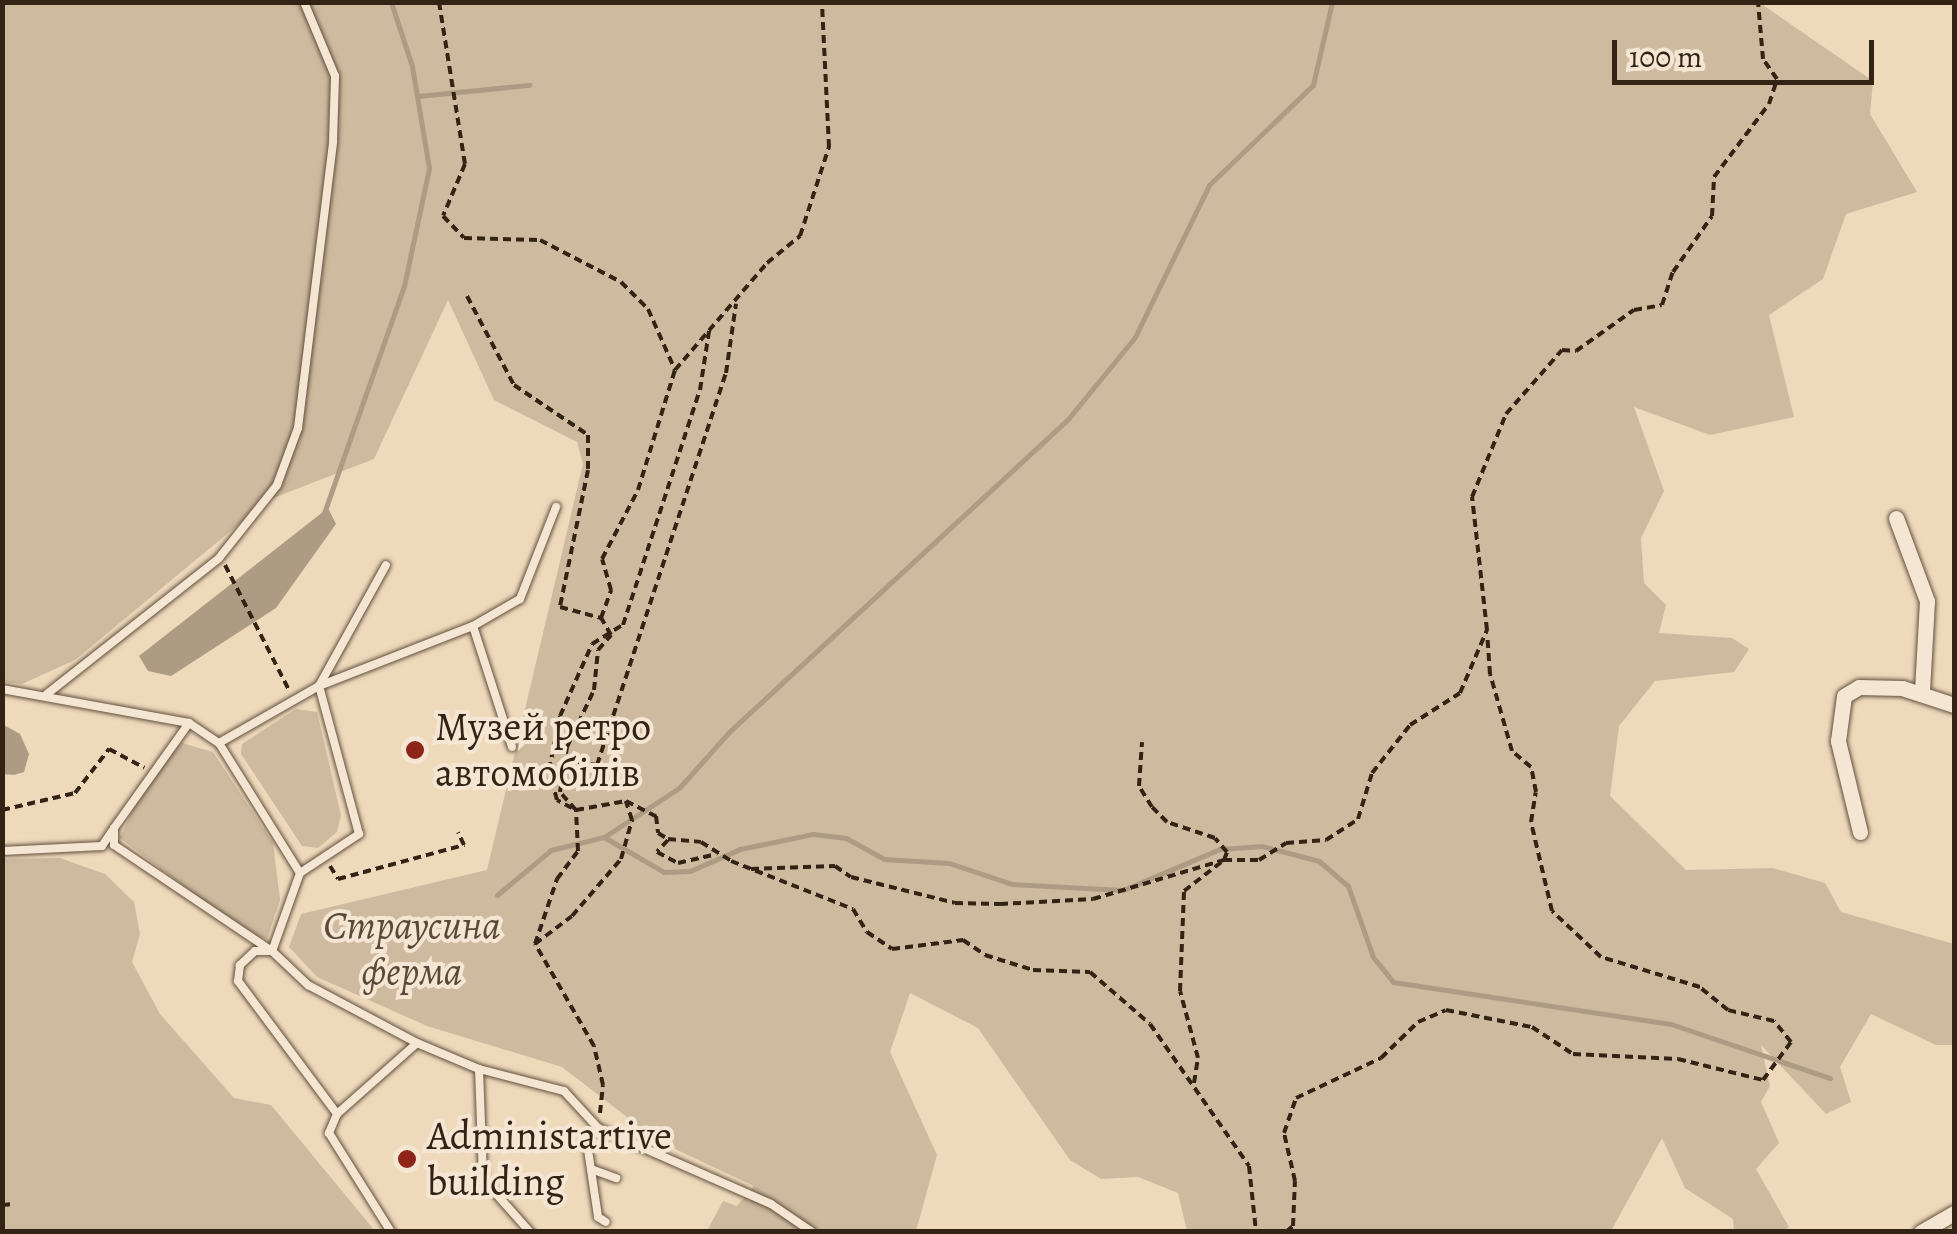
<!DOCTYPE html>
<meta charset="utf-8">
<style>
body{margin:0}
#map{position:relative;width:1957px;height:1234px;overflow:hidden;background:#eed9bb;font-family:Alegreya,serif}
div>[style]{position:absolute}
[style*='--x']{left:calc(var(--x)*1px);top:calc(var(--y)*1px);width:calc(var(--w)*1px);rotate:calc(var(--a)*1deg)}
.green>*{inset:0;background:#ceba9f}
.water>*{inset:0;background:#ae9b83}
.stream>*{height:5px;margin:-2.5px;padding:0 2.5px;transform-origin:2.5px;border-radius:2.5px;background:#ae9b83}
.path>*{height:4px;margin-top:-2px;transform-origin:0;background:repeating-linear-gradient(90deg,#332315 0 8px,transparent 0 13px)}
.roads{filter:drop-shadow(0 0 2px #62503e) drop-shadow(0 0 2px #62503e)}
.lane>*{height:8px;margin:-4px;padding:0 4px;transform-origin:4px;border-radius:4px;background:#f4e6d3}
.street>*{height:15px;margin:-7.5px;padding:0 7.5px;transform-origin:7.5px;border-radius:7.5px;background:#f4e6d3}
.dots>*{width:28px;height:28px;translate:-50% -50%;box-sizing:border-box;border:5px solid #f4e6d3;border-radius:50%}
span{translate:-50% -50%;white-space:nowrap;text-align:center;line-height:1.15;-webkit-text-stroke:8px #f4e6d3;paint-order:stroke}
.poi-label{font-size:40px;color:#332315}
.left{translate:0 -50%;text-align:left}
.park-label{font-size:40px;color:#5a4938;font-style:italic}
.frame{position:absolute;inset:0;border:5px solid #332315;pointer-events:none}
.scale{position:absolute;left:1612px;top:40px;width:262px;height:45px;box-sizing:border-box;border:5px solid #332315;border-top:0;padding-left:12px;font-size:30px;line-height:35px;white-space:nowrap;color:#332315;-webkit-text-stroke:8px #f4e6d3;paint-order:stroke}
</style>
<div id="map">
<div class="green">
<div style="clip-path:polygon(3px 3px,1760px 3px,1873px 81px,1870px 114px,1917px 192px,1846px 214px,1823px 279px,1769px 315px,1794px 417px,1710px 435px,1634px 407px,1664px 491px,1641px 538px,1644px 583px,1666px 605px,1659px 633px,1732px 638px,1749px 649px,1734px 672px,1655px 681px,1619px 726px,1610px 796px,1686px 870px,1773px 868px,1825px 883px,1841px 912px,1954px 944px,1954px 1045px,1936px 1045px,1871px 1014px,1840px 1067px,1851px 1102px,1826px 1114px,1761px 1045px,1770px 1086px,1761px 1102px,1779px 1143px,1756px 1169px,1789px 1227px,1783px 1231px,1734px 1231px,1733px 1219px,1685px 1188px,1662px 1138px,1611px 1231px,1187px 1231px,1178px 1193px,1138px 1177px,1101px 1179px,1070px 1160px,978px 1028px,910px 993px,890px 1052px,937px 1155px,916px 1231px,707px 1231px,723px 1201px,737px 1206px,754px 1186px,658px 1141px,562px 1067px,427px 1026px,317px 977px,289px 947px,301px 914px,487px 870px,583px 464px,577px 442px,494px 400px,448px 300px,374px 459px,268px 500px,75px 660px,22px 684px,3px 682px)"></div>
<div style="clip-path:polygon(296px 709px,317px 712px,341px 815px,337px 832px,318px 848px,302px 846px,241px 754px,242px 744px)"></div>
<div style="clip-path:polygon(182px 743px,213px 752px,273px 843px,280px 900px,267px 939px,246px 933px,120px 838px,153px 765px)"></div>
<div style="clip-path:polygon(60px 858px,105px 874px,134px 902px,140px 934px,132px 962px,160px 1014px,234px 1098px,271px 1105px,375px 1231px,3px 1231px,3px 859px)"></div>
</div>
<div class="water">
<div style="clip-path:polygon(328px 508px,336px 524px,276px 608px,171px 676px,148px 671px,139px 656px)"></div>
<div style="clip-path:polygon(2px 724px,20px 734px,29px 754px,24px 772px,14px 775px,3px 774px)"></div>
</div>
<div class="stream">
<div style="--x:418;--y:96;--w:112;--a:-5.7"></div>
<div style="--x:324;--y:513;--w:241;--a:-70.6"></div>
<div style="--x:404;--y:286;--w:121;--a:-78"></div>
<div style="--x:429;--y:168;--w:103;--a:-99.5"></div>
<div style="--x:412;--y:66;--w:67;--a:-108.2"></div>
<div style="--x:604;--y:837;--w:69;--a:30.3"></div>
<div style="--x:664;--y:872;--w:26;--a:-2"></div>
<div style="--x:690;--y:871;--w:55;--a:-23.7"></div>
<div style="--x:740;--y:849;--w:75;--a:-11.6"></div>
<div style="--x:813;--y:834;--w:33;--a:7"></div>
<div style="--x:846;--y:838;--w:43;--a:28.9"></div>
<div style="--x:884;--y:859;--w:65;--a:3.5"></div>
<div style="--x:949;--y:863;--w:66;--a:18.4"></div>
<div style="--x:1012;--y:884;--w:111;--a:3.1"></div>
<div style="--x:1123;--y:890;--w:105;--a:-22.9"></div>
<div style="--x:1220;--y:849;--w:42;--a:-4.1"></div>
<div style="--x:1262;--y:846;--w:59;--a:14.7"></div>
<div style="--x:1319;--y:861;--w:38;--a:41"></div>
<div style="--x:1348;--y:886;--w:75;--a:70.6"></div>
<div style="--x:1373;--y:957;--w:32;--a:51"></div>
<div style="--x:1393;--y:982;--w:281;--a:8.6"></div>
<div style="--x:1671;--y:1024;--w:168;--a:18.8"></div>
<div style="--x:497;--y:895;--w:70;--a:-39.8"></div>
<div style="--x:551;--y:850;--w:55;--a:-13.8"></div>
<div style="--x:604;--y:837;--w:90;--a:-33.2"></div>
<div style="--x:679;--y:788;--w:75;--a:-48.2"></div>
<div style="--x:729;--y:732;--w:461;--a:-42.7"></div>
<div style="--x:1068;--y:419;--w:106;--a:-50.7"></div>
<div style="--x:1135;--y:337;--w:169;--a:-64"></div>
<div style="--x:1209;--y:185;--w:144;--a:-43.9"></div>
<div style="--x:1313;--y:85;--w:85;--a:-77.1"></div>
</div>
<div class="path">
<div style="--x:439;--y:2;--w:164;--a:80.9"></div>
<div style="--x:465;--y:164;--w:56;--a:112.9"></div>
<div style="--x:443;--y:216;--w:30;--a:46"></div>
<div style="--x:464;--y:238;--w:76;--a:1.5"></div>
<div style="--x:540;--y:240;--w:91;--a:27.4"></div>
<div style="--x:621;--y:282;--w:38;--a:45"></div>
<div style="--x:648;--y:309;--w:67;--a:66.1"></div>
<div style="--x:467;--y:296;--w:101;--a:62.2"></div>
<div style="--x:514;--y:385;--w:89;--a:34"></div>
<div style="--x:588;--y:435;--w:35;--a:90"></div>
<div style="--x:588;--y:470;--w:140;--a:101.6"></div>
<div style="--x:560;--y:607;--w:42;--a:15"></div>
<div style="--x:225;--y:565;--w:140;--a:62.9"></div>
<div style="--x:565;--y:761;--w:32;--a:7"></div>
<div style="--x:597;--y:765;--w:413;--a:-71.8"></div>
<div style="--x:726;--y:373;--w:70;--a:-81.8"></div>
<div style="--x:572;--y:808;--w:17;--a:-152"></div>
<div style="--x:557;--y:800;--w:31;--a:-105"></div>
<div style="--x:549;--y:770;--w:55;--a:-78.5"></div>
<div style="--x:560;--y:716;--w:79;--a:-66"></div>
<div style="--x:592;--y:644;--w:36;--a:-32"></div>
<div style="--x:623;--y:625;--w:247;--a:-71.9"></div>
<div style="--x:700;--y:390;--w:60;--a:-81.3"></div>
<div style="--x:2;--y:810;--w:75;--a:-13.1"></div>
<div style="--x:75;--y:793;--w:56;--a:-52.3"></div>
<div style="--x:109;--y:749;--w:40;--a:28"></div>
<div style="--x:576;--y:810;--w:24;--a:-132"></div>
<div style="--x:560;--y:792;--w:46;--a:-81.2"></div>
<div style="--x:567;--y:747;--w:63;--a:-64.7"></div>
<div style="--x:594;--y:690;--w:40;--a:-84.3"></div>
<div style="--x:598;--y:650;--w:20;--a:-49"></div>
<div style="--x:611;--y:635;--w:20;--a:-120"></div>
<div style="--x:601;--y:618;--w:30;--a:-70"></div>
<div style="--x:611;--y:590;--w:32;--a:-106"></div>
<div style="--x:602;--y:559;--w:78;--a:-62.4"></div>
<div style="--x:638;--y:490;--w:126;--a:-72.9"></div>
<div style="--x:675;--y:370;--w:141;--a:-49.3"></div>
<div style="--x:767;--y:263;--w:43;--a:-39.3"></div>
<div style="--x:800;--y:236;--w:94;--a:-72"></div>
<div style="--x:829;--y:147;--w:145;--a:-92.8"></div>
<div style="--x:668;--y:840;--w:16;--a:133"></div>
<div style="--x:657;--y:852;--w:24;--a:28"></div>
<div style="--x:678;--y:863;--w:39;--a:-13"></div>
<div style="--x:330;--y:866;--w:15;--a:58"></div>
<div style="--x:338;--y:879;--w:131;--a:-15.1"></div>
<div style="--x:464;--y:845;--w:14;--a:-115"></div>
<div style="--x:751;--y:869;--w:84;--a:-2"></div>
<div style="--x:835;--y:866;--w:19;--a:35"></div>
<div style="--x:851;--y:877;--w:107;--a:14"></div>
<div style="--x:955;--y:903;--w:45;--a:1.3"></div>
<div style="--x:1000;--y:904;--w:93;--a:-3.1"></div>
<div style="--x:1093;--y:899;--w:137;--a:-16.6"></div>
<div style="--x:1224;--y:860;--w:9;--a:-69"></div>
<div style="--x:1227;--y:852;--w:18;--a:-131"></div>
<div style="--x:1215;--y:838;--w:51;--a:-161.6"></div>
<div style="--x:1167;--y:822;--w:21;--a:-135"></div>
<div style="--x:1152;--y:807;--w:25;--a:-122"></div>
<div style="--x:1139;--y:786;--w:44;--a:-86.1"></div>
<div style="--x:535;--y:944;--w:46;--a:-37.1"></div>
<div style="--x:572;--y:916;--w:75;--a:-49.3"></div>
<div style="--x:621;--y:859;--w:41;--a:-74.2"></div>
<div style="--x:632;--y:820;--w:20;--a:-108"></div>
<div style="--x:1194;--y:1083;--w:25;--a:-81"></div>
<div style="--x:1198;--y:1058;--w:69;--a:-105"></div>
<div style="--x:1180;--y:991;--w:100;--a:-87.7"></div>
<div style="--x:1184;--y:891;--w:51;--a:-37.8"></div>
<div style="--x:1224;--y:860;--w:35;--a:0"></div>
<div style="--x:1259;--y:860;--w:32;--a:-32"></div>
<div style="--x:1286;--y:843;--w:40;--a:-4.3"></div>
<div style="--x:1326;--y:840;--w:38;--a:-33"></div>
<div style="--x:1358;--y:819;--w:48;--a:-73.1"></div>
<div style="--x:1372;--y:773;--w:61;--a:-51.6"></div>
<div style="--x:1410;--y:725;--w:59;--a:-32.6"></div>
<div style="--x:1460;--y:693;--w:69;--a:-66.8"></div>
<div style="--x:1487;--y:630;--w:134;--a:-96.4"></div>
<div style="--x:1472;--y:497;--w:90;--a:-67.7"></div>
<div style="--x:1506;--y:414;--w:85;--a:-48.8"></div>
<div style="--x:1562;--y:350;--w:14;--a:4"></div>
<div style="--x:1576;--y:351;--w:71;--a:-35.3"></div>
<div style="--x:1634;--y:310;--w:28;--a:-10"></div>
<div style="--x:1662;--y:305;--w:35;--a:-72"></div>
<div style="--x:1673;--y:272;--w:68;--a:-55.1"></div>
<div style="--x:1712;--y:216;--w:39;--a:-87"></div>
<div style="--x:1714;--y:177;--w:91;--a:-53"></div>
<div style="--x:1769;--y:104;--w:26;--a:-72"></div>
<div style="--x:1777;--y:79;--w:24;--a:-125"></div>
<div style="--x:1763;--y:59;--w:57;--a:-95"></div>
<div style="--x:600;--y:1113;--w:28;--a:-84"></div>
<div style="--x:603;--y:1085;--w:40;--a:-103"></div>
<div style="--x:594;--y:1046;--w:118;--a:-120"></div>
<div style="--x:535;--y:944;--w:69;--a:-71.3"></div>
<div style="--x:557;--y:879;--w:35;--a:-53"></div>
<div style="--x:578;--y:851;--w:41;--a:-92.8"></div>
<div style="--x:576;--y:810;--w:51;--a:-10.2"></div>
<div style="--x:626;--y:801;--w:34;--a:27"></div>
<div style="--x:656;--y:816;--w:17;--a:83"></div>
<div style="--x:658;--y:833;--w:12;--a:31"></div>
<div style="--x:668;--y:839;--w:33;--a:5"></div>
<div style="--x:701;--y:842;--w:36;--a:32"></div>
<div style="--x:731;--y:861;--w:131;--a:21.5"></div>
<div style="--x:853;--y:909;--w:27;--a:59"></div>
<div style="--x:867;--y:932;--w:30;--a:34"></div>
<div style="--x:892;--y:949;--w:72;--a:-7.2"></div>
<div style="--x:963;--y:940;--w:27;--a:34"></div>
<div style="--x:985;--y:955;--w:50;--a:17.4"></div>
<div style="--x:1033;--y:970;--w:57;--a:2"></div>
<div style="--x:1090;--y:972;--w:79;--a:40.9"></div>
<div style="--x:1150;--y:1024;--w:173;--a:55.1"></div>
<div style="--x:1249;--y:1166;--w:66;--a:83.9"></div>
<div style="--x:2;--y:1205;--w:12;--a:-5"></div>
<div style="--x:1286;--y:1232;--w:9;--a:-41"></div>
<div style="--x:1293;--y:1226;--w:45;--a:-87.5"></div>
<div style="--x:1295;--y:1181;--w:49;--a:-102.9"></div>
<div style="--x:1284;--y:1133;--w:37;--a:-71"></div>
<div style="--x:1296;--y:1098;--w:94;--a:-25.2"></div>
<div style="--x:1381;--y:1058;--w:52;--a:-44.2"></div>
<div style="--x:1418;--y:1022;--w:30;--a:-23"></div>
<div style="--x:1446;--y:1010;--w:88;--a:11.2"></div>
<div style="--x:1532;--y:1027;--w:49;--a:33.4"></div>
<div style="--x:1573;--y:1054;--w:105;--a:2.7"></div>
<div style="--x:1678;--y:1059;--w:88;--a:13.9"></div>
<div style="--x:1763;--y:1080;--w:47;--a:-53.6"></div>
<div style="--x:1791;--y:1042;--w:27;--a:-129"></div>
<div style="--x:1774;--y:1021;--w:47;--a:-166.6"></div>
<div style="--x:1728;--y:1010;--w:36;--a:-141"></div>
<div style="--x:1700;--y:987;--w:103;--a:-163.1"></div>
<div style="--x:1601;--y:957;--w:67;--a:-136.8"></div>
<div style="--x:1552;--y:911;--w:91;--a:-103.3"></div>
<div style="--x:1531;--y:822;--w:30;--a:-81"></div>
<div style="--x:1536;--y:792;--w:25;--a:-101"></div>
<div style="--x:1531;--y:767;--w:25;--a:-140"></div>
<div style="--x:1512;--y:751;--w:80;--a:-105.9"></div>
<div style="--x:1490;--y:674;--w:39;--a:-94"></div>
</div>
<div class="roads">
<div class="lane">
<div style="--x:473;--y:626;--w:127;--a:72.1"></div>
<div style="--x:2;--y:689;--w:190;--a:10.3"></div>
<div style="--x:189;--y:723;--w:36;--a:34"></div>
<div style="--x:219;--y:743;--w:153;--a:58.1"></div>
<div style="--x:300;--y:873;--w:83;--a:109.7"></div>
<div style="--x:272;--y:951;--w:50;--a:43.4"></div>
<div style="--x:308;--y:985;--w:123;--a:28"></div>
<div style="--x:417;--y:1043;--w:67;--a:22.8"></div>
<div style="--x:479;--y:1069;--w:88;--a:14.5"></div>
<div style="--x:564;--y:1091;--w:50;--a:47.4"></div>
<div style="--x:598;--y:1128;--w:189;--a:23.7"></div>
<div style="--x:771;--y:1204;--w:50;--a:34.3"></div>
<div style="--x:47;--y:694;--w:219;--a:-38.3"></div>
<div style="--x:219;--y:558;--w:93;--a:-51.5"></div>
<div style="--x:277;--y:485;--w:61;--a:-69.8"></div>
<div style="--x:298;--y:428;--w:289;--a:-83"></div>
<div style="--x:333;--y:141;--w:65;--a:-88.2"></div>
<div style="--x:335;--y:76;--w:80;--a:-112.7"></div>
<div style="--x:189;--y:723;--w:129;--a:125.5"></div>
<div style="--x:114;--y:828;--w:17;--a:90"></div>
<div style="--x:114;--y:845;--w:188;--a:33.9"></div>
<div style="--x:219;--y:743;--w:115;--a:-29.7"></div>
<div style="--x:319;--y:686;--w:138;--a:-61"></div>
<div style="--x:2;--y:851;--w:100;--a:-2.9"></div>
<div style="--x:102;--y:846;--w:18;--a:-56"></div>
<div style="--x:300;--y:873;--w:71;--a:-33.5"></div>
<div style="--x:359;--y:834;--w:153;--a:-105.1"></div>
<div style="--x:319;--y:686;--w:165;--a:-21.3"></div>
<div style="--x:473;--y:626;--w:54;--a:-29.9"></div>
<div style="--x:520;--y:599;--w:99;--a:-68.6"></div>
<div style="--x:272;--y:951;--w:17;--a:180"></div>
<div style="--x:255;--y:951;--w:21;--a:137"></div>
<div style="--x:240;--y:965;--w:16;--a:97"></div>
<div style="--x:238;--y:981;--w:166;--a:53.3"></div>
<div style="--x:337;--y:1114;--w:21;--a:113"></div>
<div style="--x:329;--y:1133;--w:117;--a:57.9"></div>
<div style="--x:479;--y:1069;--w:110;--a:87.9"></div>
<div style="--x:483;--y:1179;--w:71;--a:48.4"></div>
<div style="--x:337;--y:1114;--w:107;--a:-41.6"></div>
<div style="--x:598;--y:1128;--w:19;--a:126"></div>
<div style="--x:587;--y:1143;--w:75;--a:81.5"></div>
<div style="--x:598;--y:1217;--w:9;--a:32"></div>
<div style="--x:591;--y:1169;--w:27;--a:20"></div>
</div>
<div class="street">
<div style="--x:1896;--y:518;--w:89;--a:69.5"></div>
<div style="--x:1927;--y:601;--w:90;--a:93.2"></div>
<div style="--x:1860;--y:832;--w:94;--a:-103.6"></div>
<div style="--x:1838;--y:741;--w:45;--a:-82.4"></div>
<div style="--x:1844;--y:696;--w:17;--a:-31"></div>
<div style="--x:1859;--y:687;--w:43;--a:1.3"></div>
<div style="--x:1902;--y:688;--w:55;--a:18.1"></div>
<div style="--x:1921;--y:1232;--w:38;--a:-30"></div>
</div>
</div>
<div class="dots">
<div style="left:415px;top:750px;background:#8f2418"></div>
<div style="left:407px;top:1159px;background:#8f2418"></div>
</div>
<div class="poi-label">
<span class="left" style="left:435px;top:750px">Музей ретро<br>автомобілів</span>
<span class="left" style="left:427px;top:1159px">Administartive<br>building</span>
</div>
<div class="park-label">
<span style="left:412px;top:949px">Страусина<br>ферма</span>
</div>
<div class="frame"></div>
<div class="scale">100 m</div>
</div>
